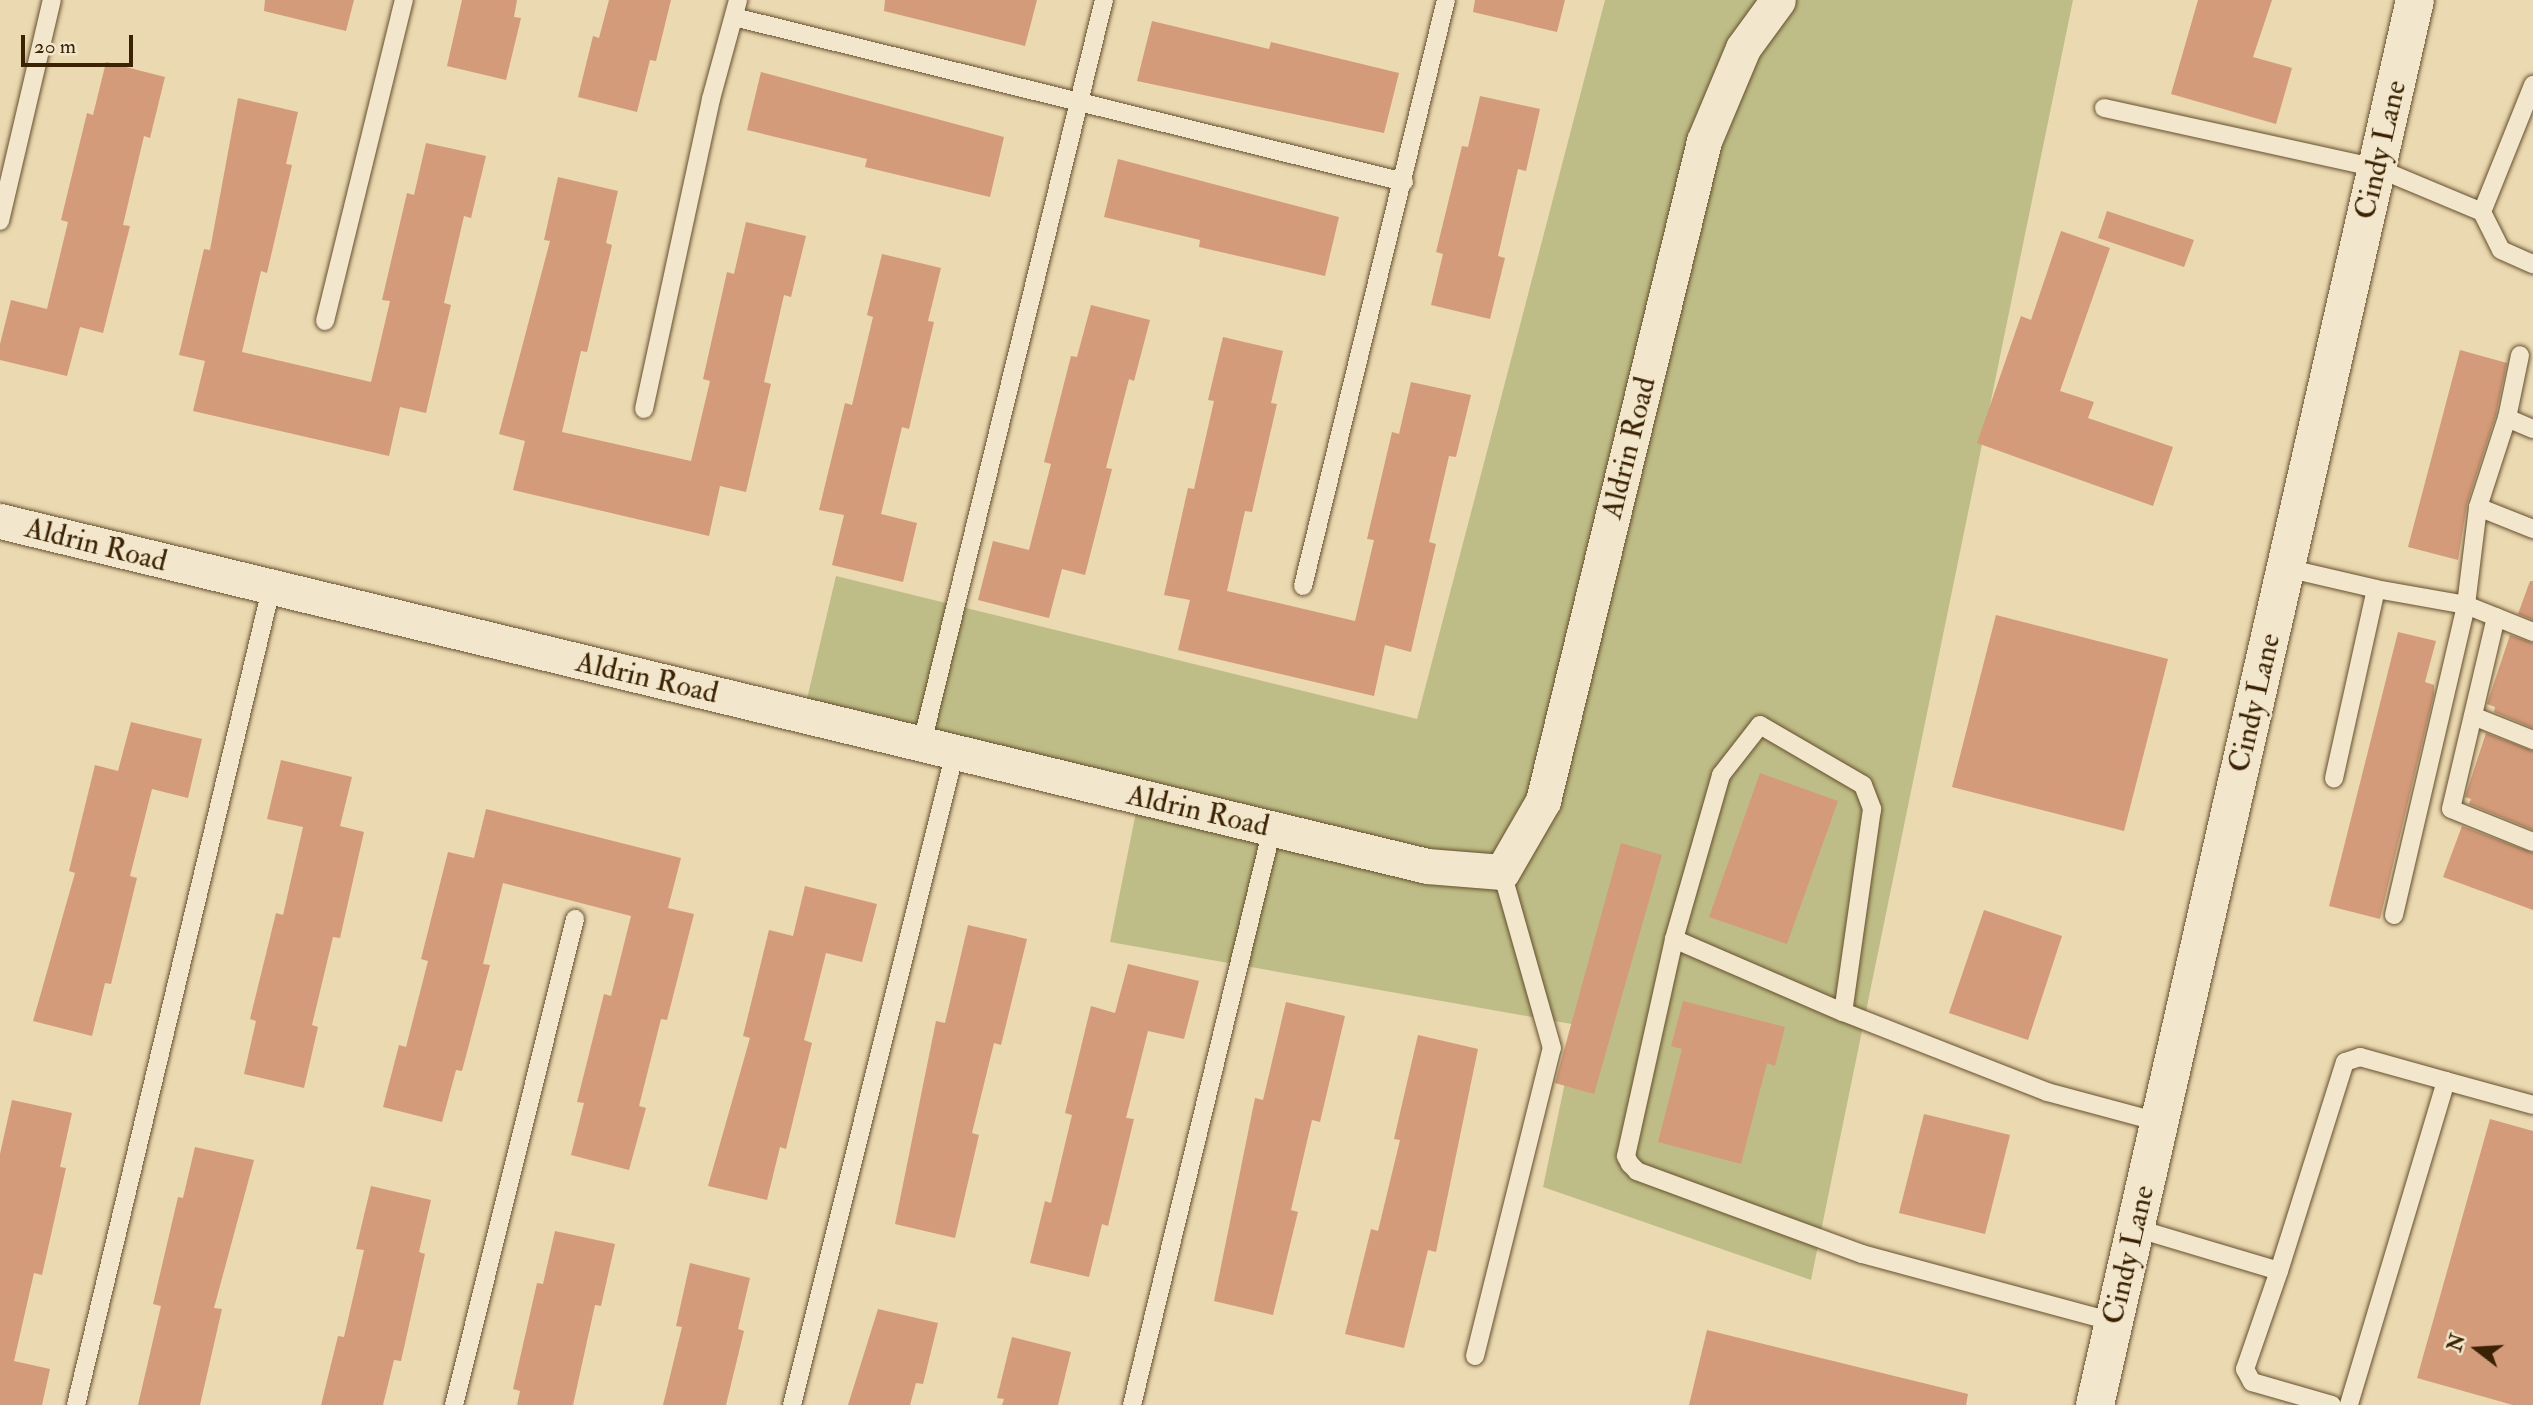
<!DOCTYPE html>
<style>
body{margin:0}
#map{position:relative;width:2533px;height:1405px;overflow:hidden;background:#ebd9b1;font-family:"IM FELL Double Pica",serif}
div>[style]{position:absolute}
[style*='--x']{left:calc(var(--x)*1px);top:calc(var(--y)*1px);width:calc(var(--w)*1px);rotate:calc(var(--a)*1deg)}
.green>*{inset:0;background:#bfbd87}
.building>*{inset:0;background:#d39b7a}
.roads{filter:drop-shadow(0 0 2px #66502e) drop-shadow(0 0 2px #66502e)}
.service>*{height:18px;margin:-9px;padding:0 9px;transform-origin:9px;border-radius:9px;background:#f2e6cc}
.minor>*{height:35px;margin:-17.5px;padding:0 17.5px;transform-origin:17.5px;border-radius:17.5px;background:#f2e6cc}
.tertiary>*{height:38px;margin:-19px;padding:0 19px;transform-origin:19px;border-radius:19px;background:#f2e6cc}
span{translate:-50% -50%;white-space:nowrap;text-align:center;line-height:1.15;-webkit-text-stroke:5px #f2e6cc;paint-order:stroke}
.street-label{font-size:30px;color:#3a2202}
.north{position:absolute;left:2442px;top:1314px;width:70px;height:70px;-webkit-text-stroke:5px #f2e6cc;paint-order:stroke;rotate:287deg;font-size:19px;font-weight:700;line-height:28px;text-align:center;color:#3a2202}
.north::after{content:'';display:block;margin:auto;width:24px;height:32px;background:#3a2202;clip-path:polygon(50% 0,100% 100%,50% 72%,0 100%)}
.scale{position:absolute;left:21px;top:35px;width:112px;height:32px;box-sizing:border-box;border:4px solid #3a2202;border-top:0;padding-left:9px;font-size:21px;line-height:24px;white-space:nowrap;color:#3a2202;-webkit-text-stroke:5px #f2e6cc;paint-order:stroke}
</style>
<div id="map">
<div class="green">
<div style="clip-path:polygon(1605px 0,2073px 0,1811px 1280px,1543px 1187px,1577px 1025px,1110px 942px,1139px 797px,802px 720px,836px 576px,1417px 719px)"></div>
</div>
<div class="building">
<div style="clip-path:polygon(265px 0,354px 0,346px 31px,264px 11px)"></div>
<div style="clip-path:polygon(462px 0,517px 0,514px 17px,521px 18px,506px 80px,447px 66px)"></div>
<div style="clip-path:polygon(609px 0,671px 0,656px 61px,650px 60px,637px 112px,578px 97px,593px 36px,599px 38px)"></div>
<div style="clip-path:polygon(885px 0,1037px 0,1025px 46px,884px 11px)"></div>
<div style="clip-path:polygon(1475px 0,1565px 0,1557px 32px,1473px 12px)"></div>
<div style="clip-path:polygon(2198px 0,2272px 0,2253px 57px,2292px 68px,2276px 124px,2171px 94px)"></div>
<div style="clip-path:polygon(1152px 21px,1269px 49px,1271px 42px,1399px 73px,1384px 133px,1137px 81px)"></div>
<div style="clip-path:polygon(106px 62px,165px 77px,150px 138px,144px 136px,123px 225px,130px 226px,103px 333px,80px 327px,67px 376px,0 360px,0 344px,11px 300px,47px 309px,68px 222px,61px 220px,87px 113px,93px 115px)"></div>
<div style="clip-path:polygon(761px 72px,1004px 137px,990px 197px,865px 167px,867px 159px,747px 130px)"></div>
<div style="clip-path:polygon(1480px 96px,1540px 109px,1526px 171px,1518px 169px,1498px 256px,1505px 258px,1490px 319px,1431px 305px,1443px 254px,1436px 252px,1462px 146px,1468px 147px)"></div>
<div style="clip-path:polygon(238px 98px,298px 112px,286px 164px,292px 165px,267px 273px,261px 271px,242px 352px,371px 382px,390px 301px,382px 300px,407px 193px,414px 195px,426px 143px,486px 156px,471px 218px,464px 216px,444px 303px,451px 305px,426px 413px,400px 407px,389px 456px,193px 411px,205px 361px,179px 355px,204px 249px,210px 250px)"></div>
<div style="clip-path:polygon(1118px 159px,1339px 217px,1325px 276px,1199px 247px,1200px 240px,1104px 217px)"></div>
<div style="clip-path:polygon(558px 177px,618px 191px,606px 243px,612px 245px,587px 352px,581px 351px,562px 432px,691px 461px,710px 381px,703px 379px,727px 272px,734px 274px,746px 222px,806px 236px,791px 297px,784px 295px,764px 382px,771px 384px,746px 492px,720px 486px,709px 536px,513px 490px,525px 441px,499px 434px,550px 241px,544px 240px)"></div>
<div style="clip-path:polygon(2107px 211px,2194px 240px,2184px 267px,2098px 238px)"></div>
<div style="clip-path:polygon(2061px 231px,2110px 248px,2060px 391px,2094px 402px,2088px 418px,2173px 447px,2153px 506px,1977px 443px,2021px 316px,2031px 320px)"></div>
<div style="clip-path:polygon(882px 254px,941px 268px,928px 321px,934px 322px,909px 429px,902px 427px,881px 514px,917px 523px,903px 582px,832px 565px,844px 515px,819px 510px,845px 403px,852px 405px,873px 317px,867px 315px)"></div>
<div style="clip-path:polygon(1091px 305px,1150px 320px,1134px 381px,1129px 379px,1106px 468px,1112px 469px,1085px 575px,1062px 569px,1049px 618px,978px 600px,993px 541px,1029px 550px,1051px 464px,1044px 462px,1071px 356px,1077px 357px)"></div>
<div style="clip-path:polygon(1223px 337px,1283px 351px,1271px 403px,1277px 404px,1252px 512px,1245px 511px,1227px 591px,1355px 621px,1374px 540px,1367px 539px,1392px 432px,1399px 434px,1411px 382px,1471px 395px,1456px 457px,1449px 456px,1429px 542px,1436px 544px,1411px 652px,1385px 645px,1374px 696px,1178px 650px,1190px 600px,1164px 595px,1188px 488px,1194px 489px,1214px 401px,1208px 400px)"></div>
<div style="clip-path:polygon(2460px 350px,2507px 363px,2496px 415px,2467px 504px,2458px 560px,2408px 547px)"></div>
<div style="clip-path:polygon(2530px 581px,2533px 581px,2533px 620px,2518px 614px)"></div>
<div style="clip-path:polygon(1996px 615px,2168px 659px,2124px 831px,1952px 787px)"></div>
<div style="clip-path:polygon(2398px 632px,2436px 641px,2425px 682px,2434px 685px,2434px 694px,2380px 919px,2329px 906px)"></div>
<div style="clip-path:polygon(2510px 635px,2533px 643px,2533px 728px,2494px 712px,2495px 707px,2487px 704px)"></div>
<div style="clip-path:polygon(131px 722px,202px 739px,188px 798px,152px 789px,130px 876px,137px 878px,111px 984px,105px 983px,92px 1036px,33px 1021px,75px 873px,69px 871px,95px 765px,118px 771px)"></div>
<div style="clip-path:polygon(2486px 733px,2533px 751px,2533px 830px,2469px 804px,2471px 799px,2465px 797px)"></div>
<div style="clip-path:polygon(281px 760px,352px 777px,340px 826px,364px 832px,340px 938px,333px 937px,312px 1025px,318px 1027px,304px 1088px,244px 1074px,256px 1021px,250px 1019px,276px 913px,283px 915px,303px 827px,267px 819px)"></div>
<div style="clip-path:polygon(1760px 773px,1838px 801px,1787px 944px,1709px 917px)"></div>
<div style="clip-path:polygon(486px 809px,681px 858px,668px 908px,694px 914px,667px 1020px,661px 1019px,639px 1106px,646px 1108px,629px 1170px,571px 1155px,584px 1103px,577px 1102px,604px 994px,611px 996px,631px 916px,503px 883px,483px 964px,490px 965px,462px 1071px,456px 1070px,442px 1122px,383px 1107px,399px 1045px,406px 1047px,428px 961px,421px 959px,448px 852px,474px 858px)"></div>
<div style="clip-path:polygon(2462px 826px,2533px 853px,2533px 910px,2443px 877px)"></div>
<div style="clip-path:polygon(1621px 843px,1662px 855px,1594px 1094px,1555px 1083px)"></div>
<div style="clip-path:polygon(805px 886px,877px 904px,862px 962px,826px 953px,804px 1040px,812px 1043px,786px 1149px,780px 1147px,767px 1200px,708px 1186px,750px 1038px,743px 1036px,769px 930px,793px 936px)"></div>
<div style="clip-path:polygon(1984px 910px,2062px 936px,2028px 1040px,1949px 1013px)"></div>
<div style="clip-path:polygon(968px 925px,1027px 939px,1001px 1045px,994px 1043px,972px 1133px,979px 1135px,955px 1238px,895px 1224px,936px 1021px,945px 1023px)"></div>
<div style="clip-path:polygon(1128px 964px,1199px 981px,1184px 1039px,1148px 1031px,1126px 1118px,1134px 1119px,1108px 1226px,1102px 1224px,1089px 1277px,1030px 1263px,1045px 1201px,1051px 1203px,1072px 1115px,1065px 1113px,1091px 1006px,1115px 1013px)"></div>
<div style="clip-path:polygon(1683px 1001px,1785px 1027px,1775px 1066px,1767px 1063px,1741px 1164px,1658px 1142px,1682px 1049px,1671px 1046px)"></div>
<div style="clip-path:polygon(1286px 1002px,1345px 1016px,1320px 1122px,1312px 1120px,1291px 1210px,1298px 1212px,1273px 1315px,1214px 1301px,1255px 1098px,1263px 1100px)"></div>
<div style="clip-path:polygon(1418px 1035px,1478px 1049px,1436px 1252px,1428px 1250px,1404px 1348px,1345px 1334px,1371px 1229px,1378px 1231px,1400px 1140px,1394px 1139px)"></div>
<div style="clip-path:polygon(12px 1100px,72px 1113px,60px 1167px,66px 1168px,42px 1275px,34px 1273px,14px 1361px,50px 1369px,42px 1405px,0 1405px,0 1154px)"></div>
<div style="clip-path:polygon(1924px 1114px,2010px 1135px,1985px 1234px,1899px 1213px)"></div>
<div style="clip-path:polygon(2490px 1119px,2533px 1131px,2533px 1405px,2513px 1405px,2417px 1378px)"></div>
<div style="clip-path:polygon(195px 1147px,254px 1160px,214px 1308px,222px 1309px,200px 1405px,138px 1405px,161px 1306px,153px 1304px,178px 1197px,183px 1198px)"></div>
<div style="clip-path:polygon(371px 1186px,431px 1200px,419px 1252px,425px 1254px,401px 1361px,394px 1360px,383px 1405px,321px 1405px,338px 1336px,344px 1337px,364px 1250px,356px 1249px)"></div>
<div style="clip-path:polygon(555px 1231px,615px 1244px,601px 1306px,595px 1305px,573px 1405px,517px 1405px,520px 1391px,513px 1389px,537px 1283px,543px 1284px)"></div>
<div style="clip-path:polygon(690px 1263px,750px 1278px,738px 1329px,744px 1331px,726px 1405px,663px 1405px,682px 1327px,676px 1326px)"></div>
<div style="clip-path:polygon(878px 1309px,938px 1323px,923px 1384px,916px 1383px,910px 1405px,848px 1405px)"></div>
<div style="clip-path:polygon(1707px 1330px,1968px 1394px,1966px 1405px,1689px 1405px)"></div>
<div style="clip-path:polygon(1012px 1337px,1071px 1352px,1058px 1405px,1002px 1405px,1004px 1399px,997px 1398px)"></div>
</div>
<div class="roads">
<div class="service">
<div style="--x:734;--y:17;--w:690;--a:13.83"></div>
<div style="--x:2104;--y:108;--w:280;--a:12.4"></div>
<div style="--x:2377;--y:168;--w:114;--a:22.7"></div>
<div style="--x:2482;--y:212;--w:42;--a:63.4"></div>
<div style="--x:2501;--y:250;--w:35;--a:24"></div>
<div style="--x:2482;--y:212;--w:137;--a:-68.1"></div>
<div style="--x:0;--y:221;--w:227;--a:-76.8"></div>
<div style="--x:325;--y:321;--w:331;--a:-76.2"></div>
<div style="--x:644;--y:409;--w:317;--a:-77.8"></div>
<div style="--x:711;--y:99;--w:103;--a:-74.7"></div>
<div style="--x:2507;--y:418;--w:28;--a:23"></div>
<div style="--x:2478;--y:507;--w:59;--a:21.8"></div>
<div style="--x:2286;--y:568;--w:92;--a:13.1"></div>
<div style="--x:2376;--y:589;--w:194;--a:102.5"></div>
<div style="--x:1303;--y:586;--w:603;--a:-76.29"></div>
<div style="--x:2376;--y:589;--w:91;--a:10.1"></div>
<div style="--x:2466;--y:605;--w:99;--a:-83"></div>
<div style="--x:2478;--y:507;--w:94;--a:-72"></div>
<div style="--x:2507;--y:418;--w:64;--a:-78.3"></div>
<div style="--x:2496;--y:617;--w:197;--a:103.2"></div>
<div style="--x:2451;--y:809;--w:88;--a:21.9"></div>
<div style="--x:2473;--y:716;--w:65;--a:21.8"></div>
<div style="--x:922;--y:743;--w:765;--a:-76.24"></div>
<div style="--x:2394;--y:915;--w:318;--a:-76.9"></div>
<div style="--x:2466;--y:605;--w:72;--a:21.9"></div>
<div style="--x:1674;--y:939;--w:184;--a:23.4"></div>
<div style="--x:2446;--y:1081;--w:90;--a:15.4"></div>
<div style="--x:2135;--y:1228;--w:150;--a:16.6"></div>
<div style="--x:2279;--y:1271;--w:104;--a:109.1"></div>
<div style="--x:2245;--y:1369;--w:15;--a:62"></div>
<div style="--x:2252;--y:1382;--w:83;--a:16"></div>
<div style="--x:2279;--y:1271;--w:219;--a:-72.5"></div>
<div style="--x:2345;--y:1062;--w:16;--a:-18"></div>
<div style="--x:2360;--y:1057;--w:89;--a:15.6"></div>
<div style="--x:2446;--y:1081;--w:338;--a:106.7"></div>
<div style="--x:2114;--y:1322;--w:261;--a:-164.9"></div>
<div style="--x:1862;--y:1254;--w:240;--a:-159.8"></div>
<div style="--x:1637;--y:1171;--w:10;--a:-135"></div>
<div style="--x:1630;--y:1164;--w:9;--a:-117"></div>
<div style="--x:1626;--y:1156;--w:222;--a:-77.5"></div>
<div style="--x:1674;--y:939;--w:171;--a:-74"></div>
<div style="--x:1721;--y:775;--w:63;--a:-52"></div>
<div style="--x:1760;--y:725;--w:119;--a:30.2"></div>
<div style="--x:1863;--y:785;--w:26;--a:69"></div>
<div style="--x:1872;--y:809;--w:205;--a:98.1"></div>
<div style="--x:1843;--y:1012;--w:219;--a:21.4"></div>
<div style="--x:2047;--y:1092;--w:116;--a:15"></div>
<div style="--x:1475;--y:1356;--w:317;--a:-76"></div>
<div style="--x:1552;--y:1048;--w:183;--a:-105.9"></div>
<div style="--x:76;--y:1405;--w:839;--a:-76.56"></div>
<div style="--x:454;--y:1405;--w:501;--a:-76.02"></div>
<div style="--x:792;--y:1405;--w:673;--a:-75.98"></div>
<div style="--x:1132;--y:1405;--w:593;--a:-76.34"></div>
</div>
<div class="minor">
<div style="--x:0;--y:521;--w:1468;--a:13.59"></div>
<div style="--x:1427;--y:866;--w:75;--a:4.6"></div>
<div style="--x:1502;--y:872;--w:82;--a:-60"></div>
<div style="--x:1543;--y:801;--w:679;--a:-76.29"></div>
<div style="--x:1704;--y:141;--w:101;--a:-67.2"></div>
<div style="--x:1743;--y:48;--w:59;--a:-53.9"></div>
</div>
<div class="tertiary">
<div style="--x:2095;--y:1405;--w:1441;--a:-77.17"></div>
</div>
</div>
<div class="street-label">
<span style="left:2381px;top:150px;rotate:-77deg">Cindy Lane</span>
<span style="left:1629px;top:448px;rotate:-76deg">Aldrin Road</span>
<span style="left:96px;top:545px;rotate:14deg">Aldrin Road</span>
<span style="left:647px;top:678px;rotate:13deg">Aldrin Road</span>
<span style="left:2255px;top:703px;rotate:-77deg">Cindy Lane</span>
<span style="left:1198px;top:811px;rotate:13deg">Aldrin Road</span>
<span style="left:2129px;top:1255px;rotate:-77deg">Cindy Lane</span>
</div>
<div class="north">N</div>
<div class="scale">20 m</div>
</div>
